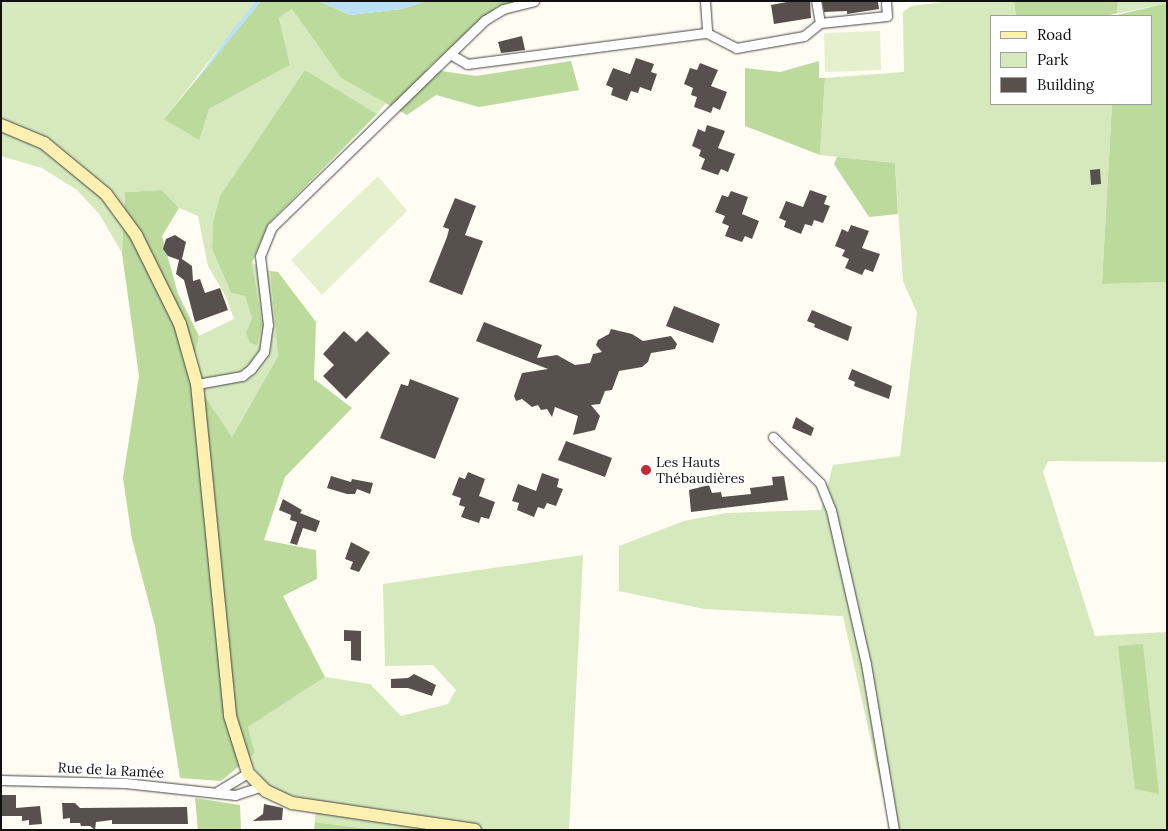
<!DOCTYPE html>
<meta charset="utf-8">
<style>
body{margin:0}
#map{position:relative;width:1168px;height:831px;overflow:hidden;background:#fffcf3;font-family:Lora,serif}
div>[style]{position:absolute}
[style*='--x']{left:calc(var(--x)*1px);top:calc(var(--y)*1px);width:calc(var(--w)*1px);rotate:calc(var(--a)*1deg)}
.green>*{inset:0;background:#d6e9bd}
.forest>*{inset:0;background:#bbda9c}
.pitch>*{inset:0;background:#e6f0ce}
.water>*{inset:0;background:#b9e1f5}
.building>*{inset:0;background:#58504c}
.roads{filter:drop-shadow(0 0 1px #434343) drop-shadow(0 0 1px #434343)}
.street>*{height:9px;margin:-4.5px;padding:0 4.5px;transform-origin:4.5px;border-radius:4.5px;background:#fff}
.secondary>*{height:12px;margin:-6px;padding:0 6px;transform-origin:6px;border-radius:6px;background:#fdf0b0}
.dots>*{width:14px;height:14px;translate:-50% -50%;box-sizing:border-box;border:2px solid #fff;border-radius:50%}
span{translate:-50% -50%;white-space:nowrap;text-align:center;line-height:1.15;-webkit-text-stroke:5px #fff;paint-order:stroke}
.poi-label{font-size:14px;color:#101010}
.left{translate:0 -50%;text-align:left}
.street-label{font-size:14px;color:#101010}
.frame{position:absolute;inset:0;border:2px solid #101010;pointer-events:none}
.legend{position:absolute;left:990px;top:15px;width:162px;height:90px;box-sizing:border-box;background:#fff;border:1px solid #9f9f9f;margin:0;padding:6px 9px;list-style:none;font-size:15px;color:#101010}
.legend li{display:flex;align-items:center;gap:10px;height:25px}
.legend b{width:25px;border:1px solid #9f9f9f}
</style>
<div id="map">
<div class="green">
<div style="clip-path:polygon(1px 1px,256px 1px,164px 119px,209px 109px,290px 65px,279px 18px,292px 9px,341px 78px,386px 103px,377px 114px,305px 70px,213px 222px,212px 249px,231px 293px,245px 296px,252px 318px,250px 343px,257px 306px,252px 263px,270px 271px,278px 356px,232px 437px,190px 374px,199px 336px,234px 319px,226px 297px,208px 266px,198px 216px,179px 208px,162px 190px,125px 192px,122px 253px,100px 215px,77px 190px,42px 168px,1px 156px)"></div>
<div style="clip-path:polygon(952px 1px,1014px 1px,1016px 16px,992px 16px,992px 104px,1112px 104px,1102px 284px,1167px 282px,1167px 462px,1048px 461px,1043px 472px,1095px 636px,1167px 632px,1167px 830px,891px 830px,843px 616px,704px 609px,619px 591px,619px 546px,684px 521px,726px 513px,821px 510px,833px 465px,900px 456px,917px 313px,903px 281px,895px 163px,820px 155px,825px 78px,904px 72px,903px 12px,911px 6px)"></div>
<div style="clip-path:polygon(1118px 1px,1167px 1px,1167px 3px,1106px 16px,1117px 13px)"></div>
<div style="clip-path:polygon(583px 555px,569px 830px,376px 830px,315px 822px,316px 802px,272px 790px,247px 760px,255px 753px,248px 727px,325px 677px,370px 684px,401px 716px,448px 704px,456px 690px,433px 665px,385px 666px,383px 584px)"></div>
</div>
<div class="forest">
<div style="clip-path:polygon(261px 1px,319px 1px,350px 15px,401px 9px,427px 1px,520px 1px,498px 6px,427px 69px,476px 76px,571px 61px,579px 90px,479px 107px,436px 95px,407px 115px,341px 78px,292px 9px,279px 18px,290px 65px,209px 109px,199px 140px,164px 119px)"></div>
<div style="clip-path:polygon(1014px 1px,1118px 1px,1117px 13px,1106px 16px,1016px 16px)"></div>
<div style="clip-path:polygon(1167px 3px,1167px 282px,1102px 284px,1112px 104px,1152px 104px,1152px 16px,1117px 15px)"></div>
<div style="clip-path:polygon(819px 61px,819px 78px,825px 78px,820px 155px,745px 126px,745px 68px,780px 72px)"></div>
<div style="clip-path:polygon(305px 70px,377px 114px,268px 224px,252px 263px,262px 325px,257px 345px,250px 343px,246px 333px,252px 318px,245px 296px,231px 293px,212px 249px,213px 222px,220px 196px)"></div>
<div style="clip-path:polygon(837px 157px,895px 163px,898px 214px,869px 217px,834px 164px)"></div>
<div style="clip-path:polygon(162px 190px,179px 208px,162px 236px,178px 294px,199px 336px,190px 374px,232px 437px,278px 356px,270px 271px,278px 272px,316px 322px,314px 379px,352px 408px,285px 477px,264px 540px,316px 550px,317px 579px,283px 596px,325px 677px,248px 727px,255px 753px,221px 781px,180px 778px,155px 626px,132px 539px,123px 478px,139px 376px,122px 253px,125px 192px)"></div>
<div style="clip-path:polygon(1143px 644px,1159px 794px,1135px 789px,1118px 646px)"></div>
<div style="clip-path:polygon(195px 798px,240px 805px,241px 830px,198px 830px)"></div>
<div style="clip-path:polygon(315px 822px,376px 830px,314px 830px)"></div>
</div>
<div class="pitch">
<div style="clip-path:polygon(880px 31px,881px 70px,825px 72px,824px 33px)"></div>
<div style="clip-path:polygon(378px 176px,407px 211px,322px 295px,291px 260px)"></div>
</div>
<div class="water">
<div style="clip-path:polygon(256px 1px,261px 1px,193px 85px,231px 32px)"></div>
<div style="clip-path:polygon(319px 1px,427px 1px,401px 9px,350px 15px)"></div>
</div>
<div class="building">
<div style="clip-path:polygon(792px 1px,810px 1px,811px 18px,774px 24px,771px 5px)"></div>
<div style="clip-path:polygon(822px 1px,878px 1px,879px 9px,847px 14px,847px 11px,824px 12px)"></div>
<div style="clip-path:polygon(522px 36px,525px 50px,501px 53px,498px 42px)"></div>
<div style="clip-path:polygon(636px 58px,654px 64px,651px 72px,657px 74px,651px 91px,640px 87px,638px 93px,631px 91px,627px 101px,611px 95px,613px 88px,606px 85px,613px 68px,630px 74px)"></div>
<div style="clip-path:polygon(700px 63px,718px 70px,711px 86px,727px 92px,720px 110px,713px 107px,711px 113px,694px 107px,697px 97px,691px 95px,693px 88px,684px 84px,690px 68px,697px 70px)"></div>
<div style="clip-path:polygon(707px 125px,725px 131px,718px 148px,735px 154px,728px 172px,721px 169px,718px 175px,701px 169px,705px 159px,699px 156px,701px 150px,692px 146px,698px 129px,705px 132px)"></div>
<div style="clip-path:polygon(1100px 169px,1101px 184px,1091px 185px,1090px 170px)"></div>
<div style="clip-path:polygon(810px 190px,827px 196px,824px 204px,830px 206px,823px 223px,814px 220px,812px 226px,805px 224px,801px 234px,784px 227px,786px 221px,779px 218px,786px 201px,803px 207px)"></div>
<div style="clip-path:polygon(731px 191px,748px 197px,742px 214px,759px 221px,752px 239px,745px 236px,742px 242px,725px 236px,729px 226px,722px 223px,725px 216px,715px 212px,722px 195px,728px 197px)"></div>
<div style="clip-path:polygon(455px 198px,476px 206px,465px 235px,483px 241px,462px 295px,429px 282px,447px 237px,449px 229px,443px 227px)"></div>
<div style="clip-path:polygon(851px 225px,869px 231px,862px 248px,880px 254px,873px 272px,865px 269px,862px 275px,845px 268px,849px 259px,842px 256px,845px 250px,835px 246px,842px 229px,848px 232px)"></div>
<div style="clip-path:polygon(175px 235px,186px 242px,182px 259px,192px 266px,193px 281px,200px 279px,205px 293px,220px 288px,228px 310px,195px 322px,184px 280px,176px 274px,179px 260px,168px 256px,163px 249px,166px 239px)"></div>
<div style="clip-path:polygon(674px 306px,720px 324px,713px 343px,666px 326px)"></div>
<div style="clip-path:polygon(812px 310px,852px 327px,848px 341px,814px 327px,815px 324px,807px 321px)"></div>
<div style="clip-path:polygon(484px 322px,542px 345px,537px 358px,557px 355px,575px 365px,590px 363px,593px 354px,602px 352px,596px 345px,598px 340px,609px 334px,611px 329px,632px 334px,643px 341px,671px 336px,677px 344px,675px 349px,651px 353px,648px 362px,642px 367px,619px 371px,612px 390px,605px 391px,600px 404px,591px 405px,600px 416px,595px 430px,573px 435px,578px 416px,555px 407px,552px 417px,547px 409px,541px 410px,538px 405px,532px 407px,522px 399px,516px 401px,514px 396px,522px 373px,548px 369px,476px 341px)"></div>
<div style="clip-path:polygon(344px 331px,356px 342px,367px 331px,390px 353px,346px 399px,323px 376px,334px 365px,323px 354px)"></div>
<div style="clip-path:polygon(852px 369px,892px 386px,889px 399px,854px 386px,855px 382px,848px 379px)"></div>
<div style="clip-path:polygon(410px 379px,459px 398px,435px 459px,380px 438px,401px 384px,408px 386px)"></div>
<div style="clip-path:polygon(796px 417px,814px 428px,811px 436px,792px 428px)"></div>
<div style="clip-path:polygon(566px 441px,612px 458px,605px 477px,558px 460px)"></div>
<div style="clip-path:polygon(468px 472px,485px 479px,479px 496px,495px 502px,489px 519px,481px 517px,479px 523px,461px 517px,465px 507px,459px 505px,461px 498px,452px 495px,459px 477px,465px 479px)"></div>
<div style="clip-path:polygon(542px 473px,559px 479px,557px 487px,563px 489px,556px 506px,547px 503px,544px 509px,538px 507px,534px 517px,517px 510px,519px 503px,512px 501px,518px 484px,536px 491px)"></div>
<div style="clip-path:polygon(331px 476px,351px 482px,352px 479px,373px 483px,370px 494px,357px 489px,355px 494px,347px 494px,327px 488px)"></div>
<div style="clip-path:polygon(784px 476px,788px 500px,691px 512px,689px 490px,709px 485px,712px 493px,721px 492px,722px 497px,751px 494px,750px 488px,773px 485px,772px 477px)"></div>
<div style="clip-path:polygon(283px 499px,302px 510px,300px 513px,320px 521px,316px 532px,303px 528px,297px 545px,290px 543px,297px 522px,290px 520px,291px 515px,279px 510px)"></div>
<div style="clip-path:polygon(351px 542px,370px 552px,359px 572px,350px 569px,353px 562px,345px 559px)"></div>
<div style="clip-path:polygon(344px 630px,361px 631px,361px 661px,351px 660px,351px 641px,344px 641px)"></div>
<div style="clip-path:polygon(414px 674px,436px 685px,432px 696px,408px 688px,391px 688px,391px 679px,408px 678px)"></div>
<div style="clip-path:polygon(1px 795px,16px 795px,16px 808px,40px 806px,42px 824px,29px 825px,29px 820px,22px 821px,22px 816px,1px 816px)"></div>
<div style="clip-path:polygon(62px 803px,75px 803px,80px 808px,187px 807px,188px 824px,112px 824px,112px 820px,96px 822px,95px 830px,90px 826px,81px 826px,80px 823px,70px 823px,70px 818px,63px 819px)"></div>
<div style="clip-path:polygon(264px 804px,283px 808px,282px 820px,253px 821px,263px 814px)"></div>
</div>
<div class="roads">
<div class="street">
<div style="--x:705;--y:1;--w:32;--a:86"></div>
<div style="--x:707;--y:33;--w:33;--a:27"></div>
<div style="--x:736;--y:48;--w:69;--a:-10"></div>
<div style="--x:804;--y:36;--w:21;--a:-39"></div>
<div style="--x:820;--y:23;--w:22;--a:-100"></div>
<div style="--x:820;--y:23;--w:67;--a:-6"></div>
<div style="--x:887;--y:16;--w:13;--a:-94"></div>
<div style="--x:450;--y:54;--w:20;--a:30"></div>
<div style="--x:467;--y:64;--w:242;--a:-7.4"></div>
<div style="--x:197;--y:384;--w:46;--a:-10.1"></div>
<div style="--x:242;--y:376;--w:11;--a:-38"></div>
<div style="--x:251;--y:369;--w:21;--a:-53"></div>
<div style="--x:264;--y:352;--w:27;--a:-82"></div>
<div style="--x:268;--y:325;--w:69;--a:-96.6"></div>
<div style="--x:260;--y:256;--w:31;--a:-68"></div>
<div style="--x:272;--y:227;--w:297;--a:-44.2"></div>
<div style="--x:485;--y:20;--w:21;--a:-31"></div>
<div style="--x:503;--y:9;--w:32;--a:-14"></div>
<div style="--x:773;--y:437;--w:66;--a:44.4"></div>
<div style="--x:820;--y:483;--w:29;--a:68"></div>
<div style="--x:831;--y:510;--w:158;--a:77.2"></div>
<div style="--x:866;--y:664;--w:168;--a:80.4"></div>
<div style="--x:1;--y:780;--w:124;--a:1.4"></div>
<div style="--x:125;--y:783;--w:111;--a:6.2"></div>
<div style="--x:235;--y:795;--w:26;--a:-18"></div>
<div style="--x:218;--y:791;--w:35;--a:-31"></div>
</div>
<div class="secondary">
<div style="--x:1;--y:125;--w:47;--a:22.7"></div>
<div style="--x:44;--y:143;--w:80;--a:39.4"></div>
<div style="--x:106;--y:194;--w:51;--a:53.8"></div>
<div style="--x:136;--y:235;--w:99;--a:63.7"></div>
<div style="--x:180;--y:324;--w:62;--a:74.2"></div>
<div style="--x:197;--y:384;--w:334;--a:84.3"></div>
<div style="--x:230;--y:716;--w:60;--a:72.5"></div>
<div style="--x:248;--y:773;--w:25;--a:45"></div>
<div style="--x:266;--y:791;--w:29;--a:25"></div>
<div style="--x:292;--y:803;--w:185;--a:8.4"></div>
</div>
</div>
<div class="dots">
<div style="left:646px;top:470px;background:#be2a38"></div>
</div>
<div class="poi-label">
<span class="left" style="left:656px;top:470px">Les Hauts<br>Thébaudières</span>
</div>
<div class="street-label">
<span style="left:111px;top:770px;rotate:3deg">Rue de la Ramée</span>
</div>
<div class="frame"></div>
<ul class="legend">
<li><b style="height:6px;background:#fdf0b0"></b>Road</li>
<li><b style="height:14px;background:#d6e9bd"></b>Park</li>
<li><b style="height:14px;background:#58504c"></b>Building</li>
</ul>
</div>
